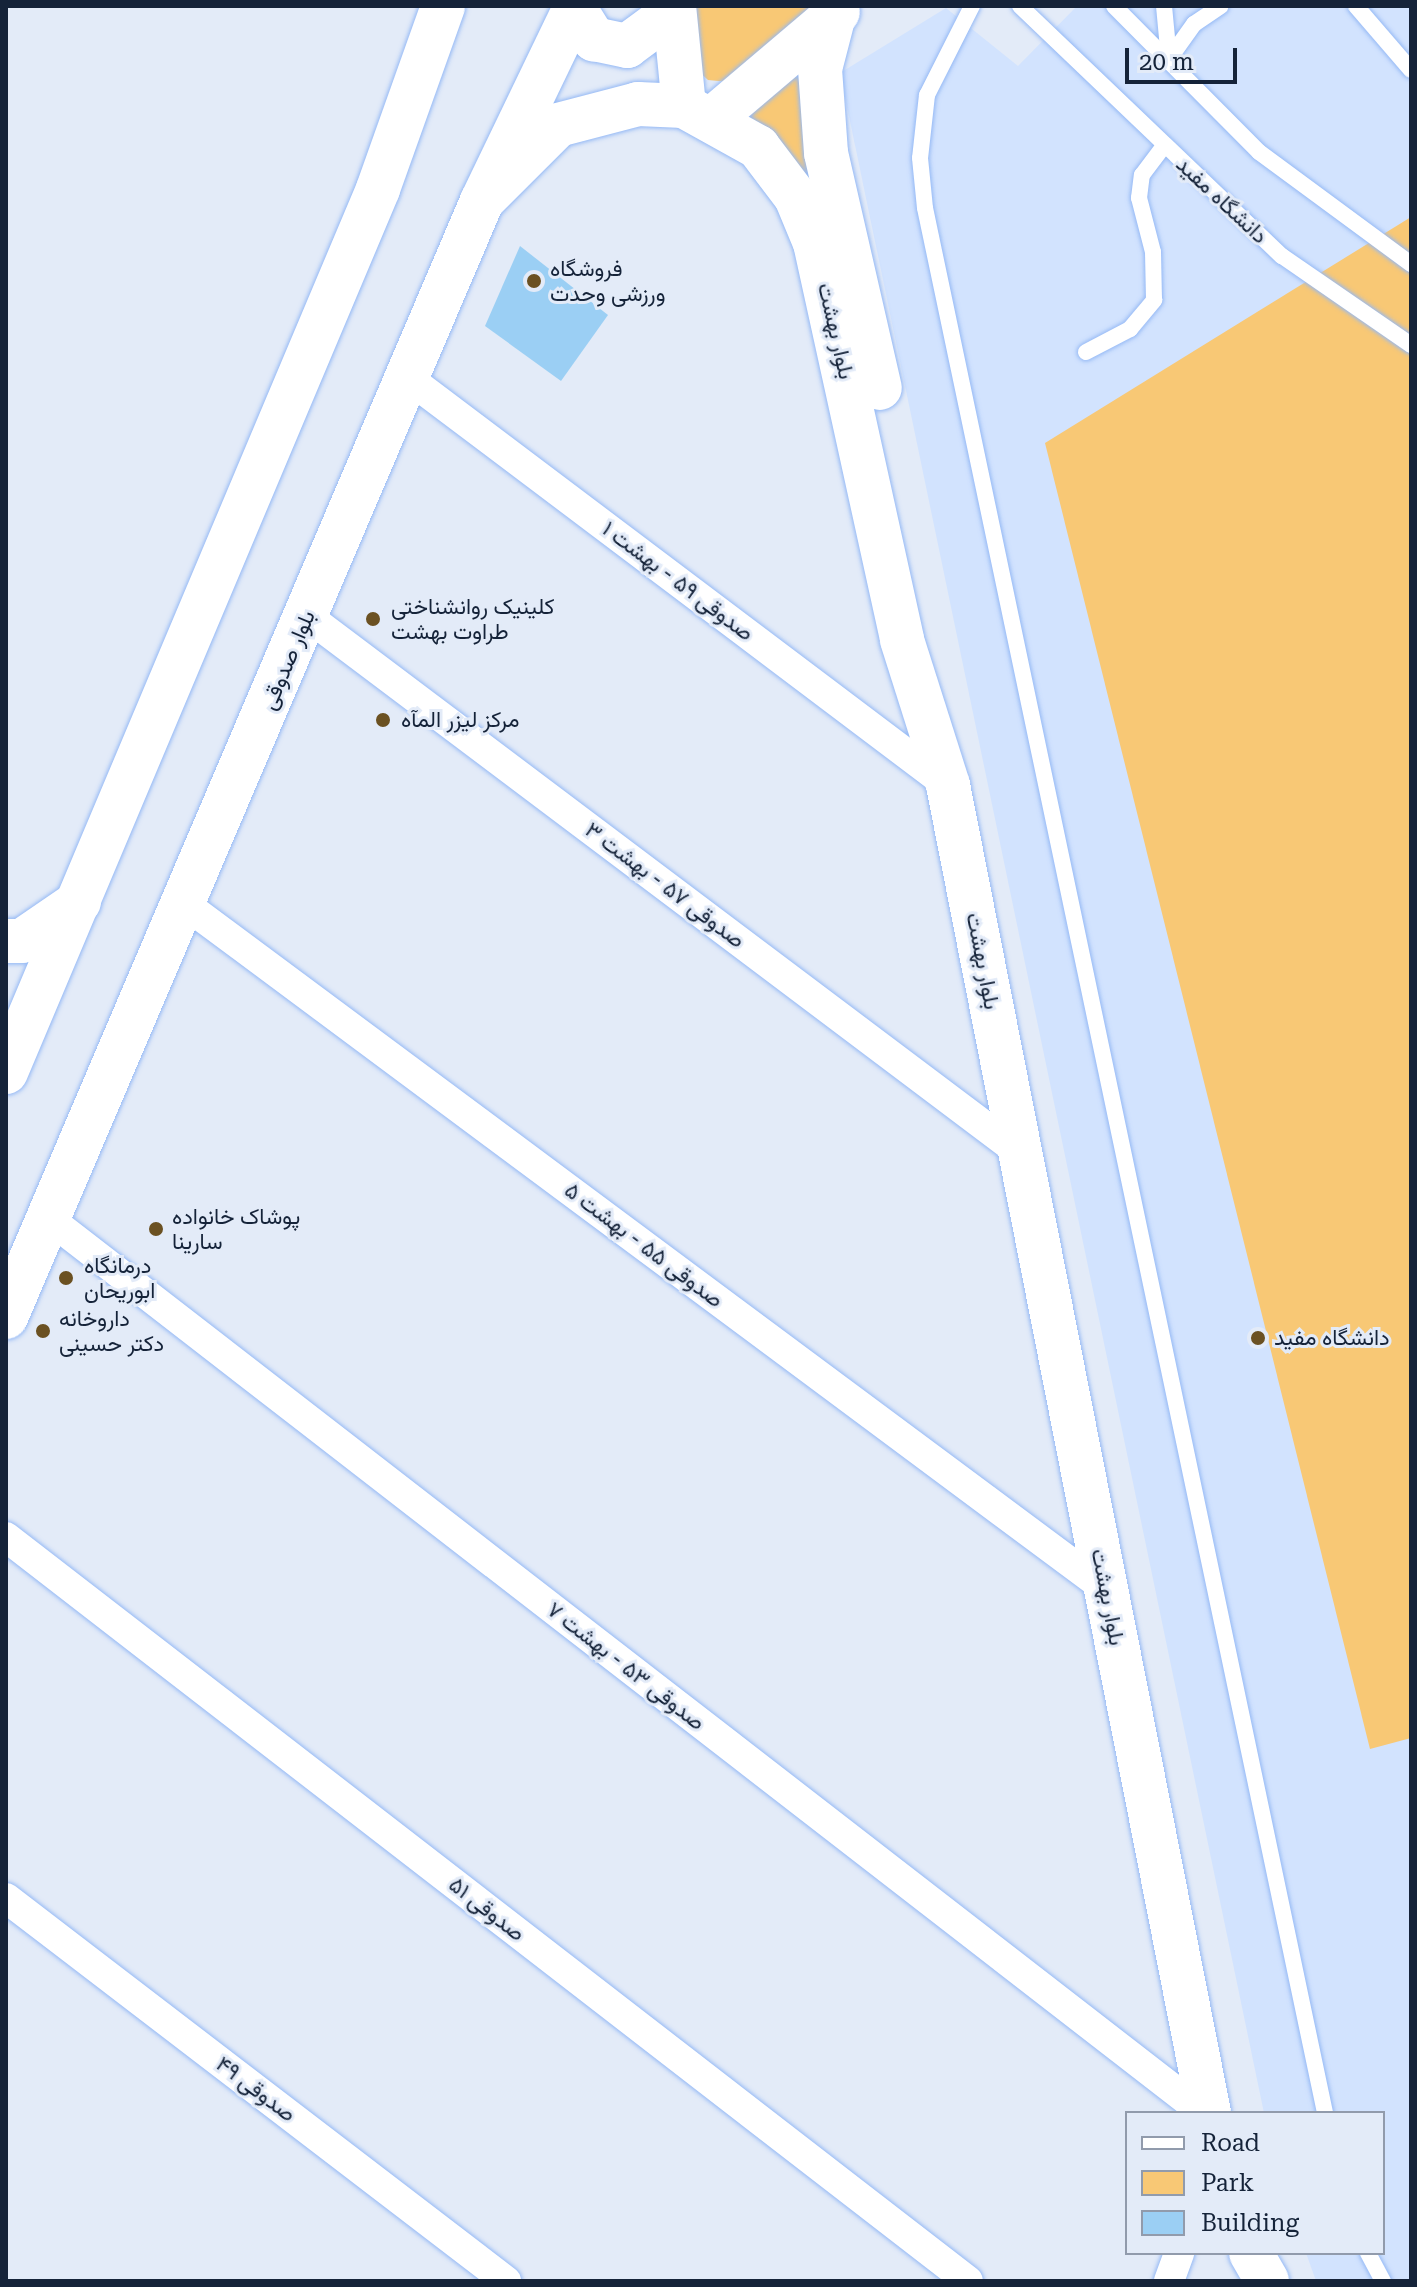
<!DOCTYPE html>
<meta charset="utf-8">
<style>
body{margin:0}
#map{position:relative;width:1417px;height:2287px;overflow:hidden;background:#e3ebf8;font-family:"Roboto Serif",Vazirmatn,serif}
div>[style]{position:absolute}
[style*='--x']{left:calc(var(--x)*1px);top:calc(var(--y)*1px);width:calc(var(--w)*1px);rotate:calc(var(--a)*1deg)}
.built>*{inset:0;background:#d2e3fe}
.green>*{inset:0;background:#f8c875}
.building>*{inset:0;background:#9bcff4}
.roads{filter:drop-shadow(0 0 2px #95b9f5) drop-shadow(0 0 2px #95b9f5)}
.lane>*{height:16px;margin:-8px;padding:0 8px;transform-origin:8px;border-radius:8px;background:#fff}
.street>*{height:30px;margin:-15px;padding:0 15px;transform-origin:15px;border-radius:15px;background:#fff}
.secondary>*{height:44px;margin:-22px;padding:0 22px;transform-origin:22px;border-radius:22px;background:#fff}
.dots>*{width:22px;height:22px;translate:-50% -50%;box-sizing:border-box;border:4px solid #e3ebf8;border-radius:50%}
span{translate:-50% -50%;white-space:nowrap;text-align:center;line-height:1.15;-webkit-text-stroke:6px #e3ebf8;paint-order:stroke}
.street-label{font-size:22px;color:#152339}
.poi-label{font-size:22px;color:#152339}
.left{translate:0 -50%;text-align:left}
.frame{position:absolute;inset:0;border:8px solid #152339;pointer-events:none}
.legend{position:absolute;left:1125px;top:2111px;width:260px;height:144px;box-sizing:border-box;background:#e3ebf8;border:2px solid #919bac;margin:0;padding:10px 14px;list-style:none;font-size:24px;color:#152339}
.legend li{display:flex;align-items:center;gap:16px;height:40px}
.legend b{width:40px;border:2px solid #919bac}
.scale{position:absolute;left:1125px;top:48px;width:112px;height:36px;box-sizing:border-box;border:4px solid #152339;border-top:0;padding-left:10px;font-size:24px;line-height:28px;white-space:nowrap;color:#152339;-webkit-text-stroke:6px #e3ebf8;paint-order:stroke}
</style>
<div id="map">
<div class="built">
<div style="clip-path:polygon(1077px 6px,1411px 6px,1411px 2281px,1316px 2281px,1306px 2253px,1383px 2253px,1383px 2113px,1264px 2113px,840px 73px,946px 8px,1018px 66px)"></div>
</div>
<div class="green">
<div style="clip-path:polygon(688px 6px,818px 6px,729px 82px,708px 80px,694px 67px)"></div>
<div style="clip-path:polygon(813px 53px,819px 201px,740px 111px)"></div>
<div style="clip-path:polygon(1411px 217px,1411px 1738px,1370px 1749px,1045px 443px)"></div>
</div>
<div class="building">
<div style="clip-path:polygon(520px 246px,608px 315px,561px 381px,485px 326px)"></div>
</div>
<div class="roads">
<div class="lane">
<div style="--x:972;--y:6;--w:100;--a:116.8"></div>
<div style="--x:927;--y:95;--w:63;--a:96.3"></div>
<div style="--x:920;--y:158;--w:50;--a:84.3"></div>
<div style="--x:925;--y:208;--w:1947;--a:78.14"></div>
<div style="--x:1020;--y:6;--w:362;--a:43.7"></div>
<div style="--x:1282;--y:256;--w:157;--a:34.6"></div>
<div style="--x:1114;--y:6;--w:206;--a:45.2"></div>
<div style="--x:1259;--y:152;--w:189;--a:36.4"></div>
<div style="--x:1164;--y:6;--w:53;--a:84.6"></div>
<div style="--x:1356;--y:6;--w:84;--a:49.3"></div>
<div style="--x:1169;--y:59;--w:43;--a:-54.5"></div>
<div style="--x:1194;--y:24;--w:32;--a:-34"></div>
<div style="--x:1086;--y:352;--w:50;--a:-27.6"></div>
<div style="--x:1130;--y:329;--w:38;--a:-50"></div>
<div style="--x:1154;--y:300;--w:48;--a:-91.2"></div>
<div style="--x:1153;--y:252;--w:56;--a:-104.5"></div>
<div style="--x:1139;--y:198;--w:23;--a:-83"></div>
<div style="--x:1142;--y:175;--w:36;--a:-53"></div>
<div style="--x:1368;--y:2253;--w:32;--a:62"></div>
</div>
<div class="street">
<div style="--x:408;--y:378;--w:676;--a:37.01"></div>
<div style="--x:307;--y:616;--w:896;--a:36.97"></div>
<div style="--x:182;--y:902;--w:1151;--a:36.63"></div>
<div style="--x:48;--y:1218;--w:1462;--a:37.75"></div>
<div style="--x:6;--y:1537;--w:1216;--a:37.72"></div>
<div style="--x:6;--y:1898;--w:630;--a:37.45"></div>
<div style="--x:1169;--y:2281;--w:30;--a:-70"></div>
</div>
<div class="secondary">
<div style="--x:674;--y:6;--w:100;--a:84.3"></div>
<div style="--x:575;--y:9;--w:36;--a:58"></div>
<div style="--x:594;--y:39;--w:34;--a:12"></div>
<div style="--x:627;--y:46;--w:57;--a:-36.5"></div>
<div style="--x:834;--y:15;--w:56;--a:104.5"></div>
<div style="--x:820;--y:69;--w:84;--a:85.9"></div>
<div style="--x:826;--y:153;--w:241;--a:77.1"></div>
<div style="--x:712;--y:119;--w:165;--a:-40.3"></div>
<div style="--x:482;--y:201;--w:107;--a:-45"></div>
<div style="--x:558;--y:125;--w:83;--a:-14.7"></div>
<div style="--x:638;--y:104;--w:46;--a:2.5"></div>
<div style="--x:684;--y:106;--w:85;--a:29"></div>
<div style="--x:758;--y:147;--w:63;--a:52.8"></div>
<div style="--x:796;--y:197;--w:50;--a:67.6"></div>
<div style="--x:815;--y:243;--w:406;--a:77.6"></div>
<div style="--x:902;--y:640;--w:152;--a:72.4"></div>
<div style="--x:948;--y:785;--w:1353;--a:78.88"></div>
<div style="--x:6;--y:941;--w:16;--a:0"></div>
<div style="--x:22;--y:941;--w:69;--a:-34.4"></div>
<div style="--x:6;--y:1072;--w:958;--a:-67.15"></div>
<div style="--x:378;--y:189;--w:194;--a:-70.4"></div>
<div style="--x:6;--y:1317;--w:1213;--a:-66.9"></div>
<div style="--x:482;--y:201;--w:216;--a:-64.3"></div>
<div style="--x:1251;--y:2253;--w:32;--a:60"></div>
</div>
</div>
<div class="dots">
<div style="left:534px;top:281px;background:#6b5122"></div>
<div style="left:373px;top:619px;background:#6b5122"></div>
<div style="left:383px;top:720px;background:#6b5122"></div>
<div style="left:156px;top:1229px;background:#6b5122"></div>
<div style="left:66px;top:1278px;background:#6b5122"></div>
<div style="left:43px;top:1331px;background:#6b5122"></div>
<div style="left:1258px;top:1338px;background:#6b5122"></div>
</div>
<div class="street-label">
<span style="left:1222px;top:200px;rotate:43deg">دانشگاه مفید</span>
<span style="left:836px;top:331px;rotate:77deg">بلوار بهشت</span>
<span style="left:678px;top:581px;rotate:37deg">صدوقی ۵۹ - بهشت ۱</span>
<span style="left:288px;top:660px;rotate:-67deg">بلوار صدوقی</span>
<span style="left:665px;top:885px;rotate:37deg">صدوقی ۵۷ - بهشت ۳</span>
<span style="left:983px;top:961px;rotate:79deg">بلوار بهشت</span>
<span style="left:644px;top:1245px;rotate:37deg">صدوقی ۵۵ - بهشت ۵</span>
<span style="left:1108px;top:1597px;rotate:79deg">بلوار بهشت</span>
<span style="left:626px;top:1666px;rotate:38deg">صدوقی ۵۳ - بهشت ۷</span>
<span style="left:487px;top:1909px;rotate:38deg">صدوقی ۵۱</span>
<span style="left:256px;top:2089px;rotate:37deg">صدوقی ۴۹</span>
</div>
<div class="poi-label">
<span class="left" style="left:550px;top:281px">فروشگاه<br>ورزشی وحدت</span>
<span class="left" style="left:391px;top:619px">کلینیک روانشناختی<br>طراوت بهشت</span>
<span class="left" style="left:401px;top:720px">مرکز لیزر المآه</span>
<span class="left" style="left:172px;top:1229px">پوشاک خانواده<br>سارینا</span>
<span class="left" style="left:84px;top:1278px">درمانگاه<br>ابوریحان</span>
<span class="left" style="left:59px;top:1331px">داروخانه<br>دکتر حسینی</span>
<span class="left" style="left:1274px;top:1338px">دانشگاه مفید</span>
</div>
<div class="frame"></div>
<ul class="legend">
<li><b style="height:10px;background:#fff"></b>Road</li>
<li><b style="height:22px;background:#f8c875"></b>Park</li>
<li><b style="height:22px;background:#9bcff4"></b>Building</li>
</ul>
<div class="scale">20 m</div>
</div>
